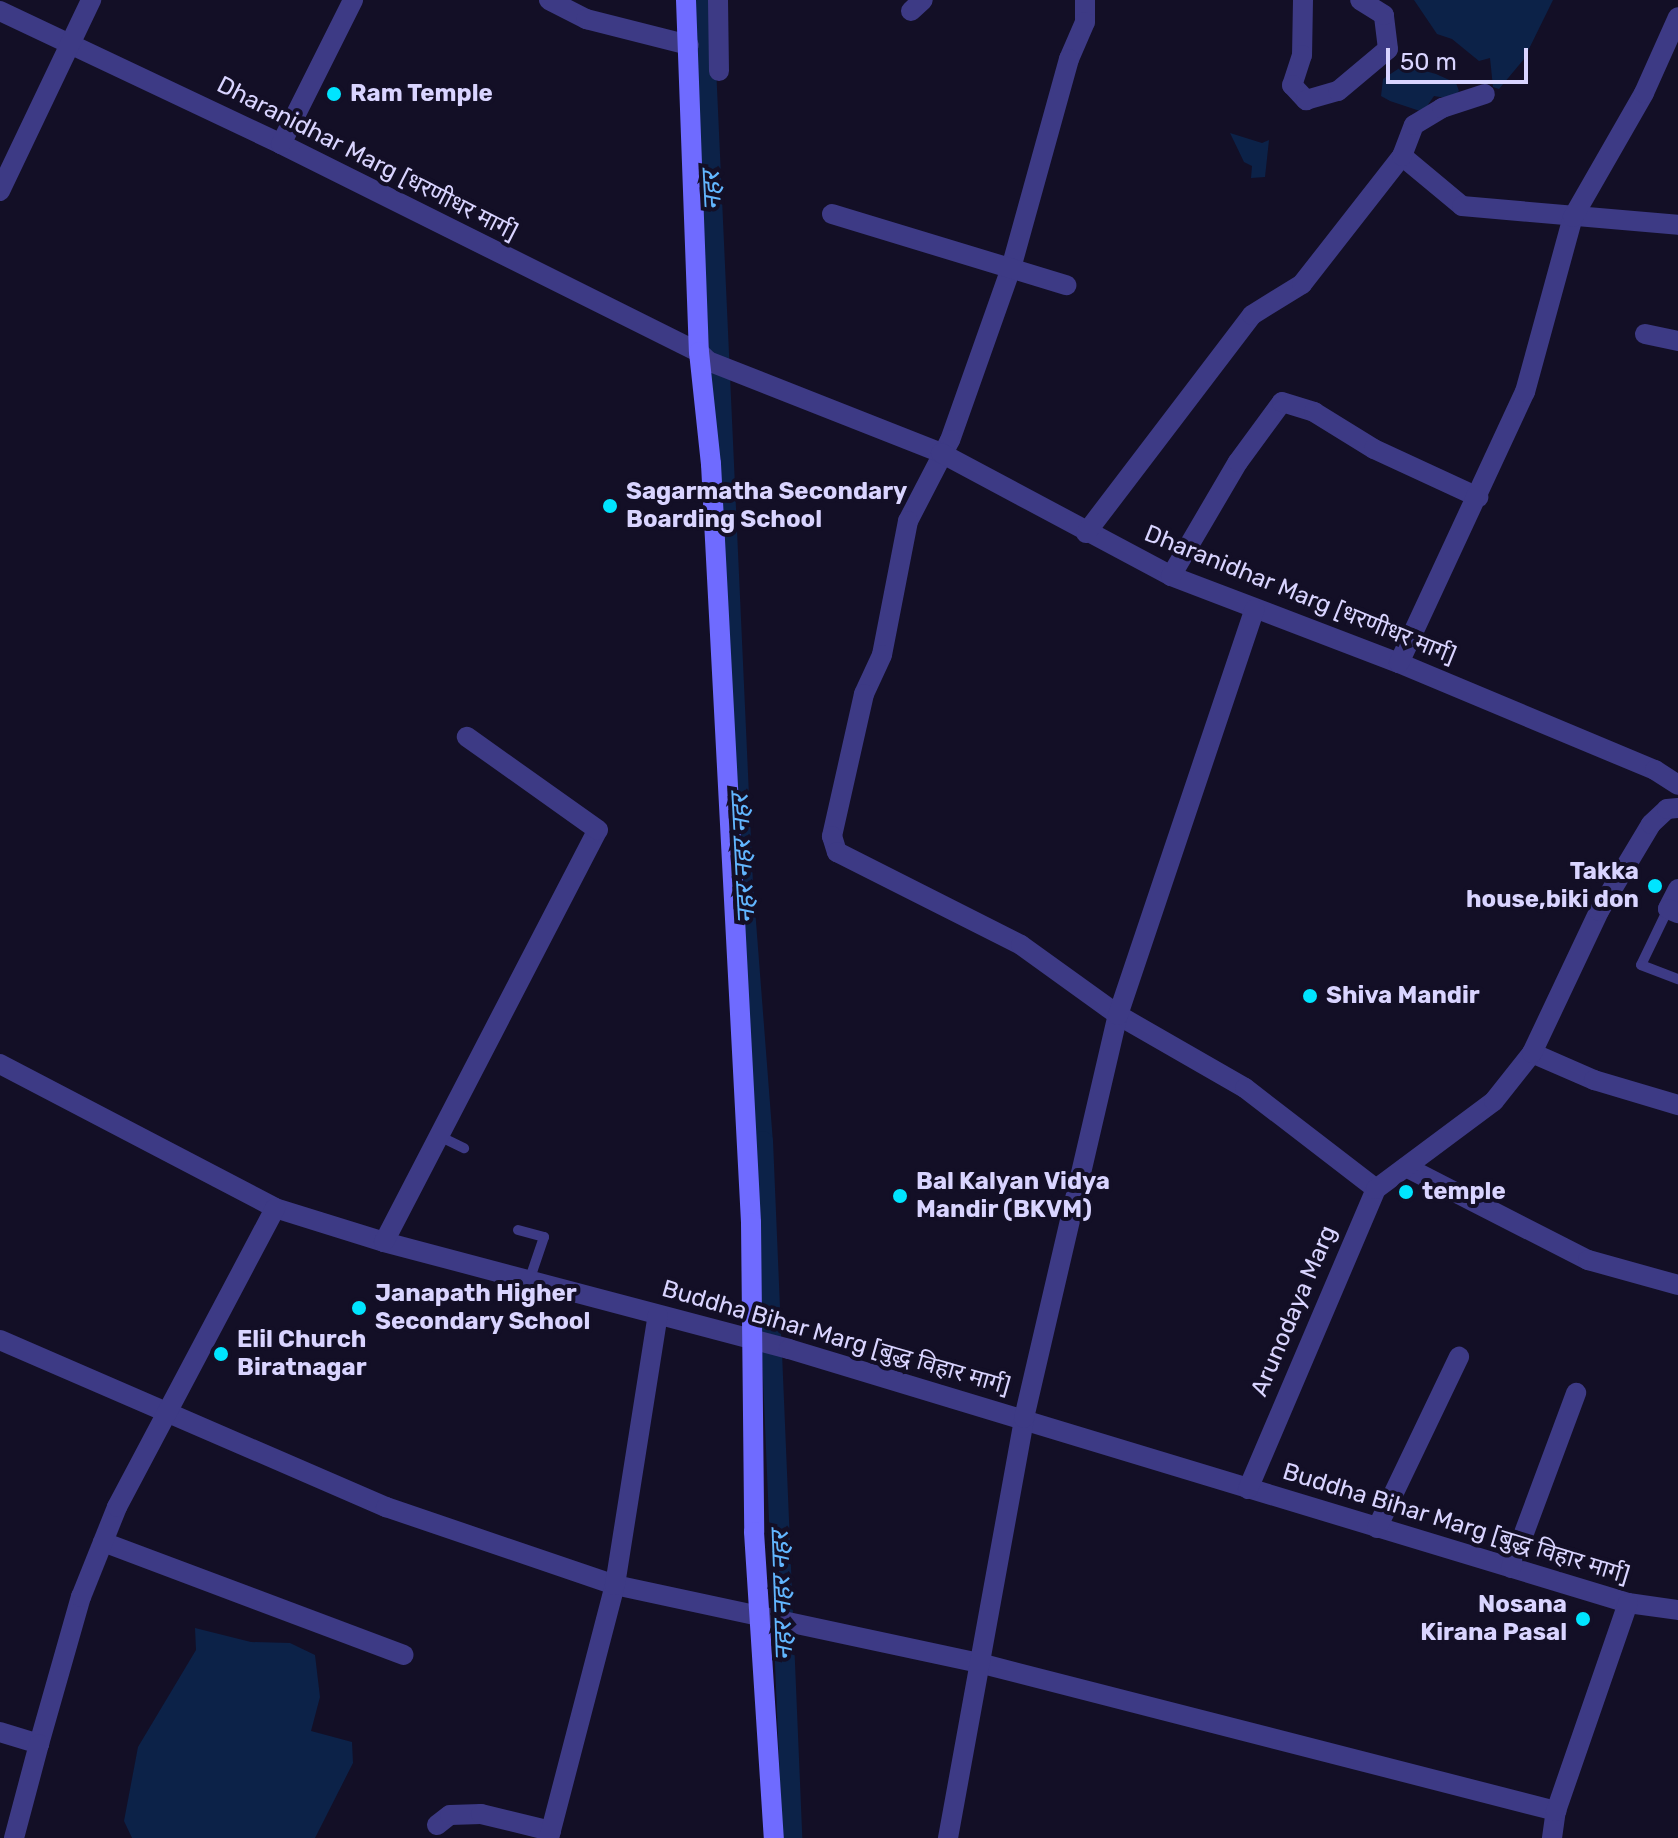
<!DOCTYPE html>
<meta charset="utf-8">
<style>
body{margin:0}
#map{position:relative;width:1678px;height:1838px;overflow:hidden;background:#130f26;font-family:Rubik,"Noto Sans Devanagari",sans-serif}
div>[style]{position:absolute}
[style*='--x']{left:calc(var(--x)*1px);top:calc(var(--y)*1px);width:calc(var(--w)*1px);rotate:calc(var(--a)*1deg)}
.water>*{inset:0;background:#0c2248}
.canal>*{height:20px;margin:-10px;padding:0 10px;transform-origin:10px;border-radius:10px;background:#0c2248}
.lane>*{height:10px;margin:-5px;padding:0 5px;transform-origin:5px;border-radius:5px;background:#3d3a85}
.street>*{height:20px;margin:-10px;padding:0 10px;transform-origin:10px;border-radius:10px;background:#3d3a85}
.secondary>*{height:20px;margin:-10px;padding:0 10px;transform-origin:10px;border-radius:10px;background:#6f6bff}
.dots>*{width:22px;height:22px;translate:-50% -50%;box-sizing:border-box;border:4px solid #130f26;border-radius:50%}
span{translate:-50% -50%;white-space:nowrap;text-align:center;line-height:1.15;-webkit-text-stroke:8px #130f26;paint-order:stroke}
.poi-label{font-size:24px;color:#d9d4ff;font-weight:700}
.left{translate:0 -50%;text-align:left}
.right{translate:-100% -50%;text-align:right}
.street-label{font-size:24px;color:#d9d4ff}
.water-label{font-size:26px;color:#62b6ff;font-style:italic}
.scale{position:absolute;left:1386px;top:48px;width:142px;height:36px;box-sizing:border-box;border:4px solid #d9d4ff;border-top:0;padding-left:10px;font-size:24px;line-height:28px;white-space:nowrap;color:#d9d4ff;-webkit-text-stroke:6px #130f26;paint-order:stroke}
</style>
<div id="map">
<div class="water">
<div style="clip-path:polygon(1414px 0,1553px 0,1524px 59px,1499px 89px,1493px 87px,1490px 58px,1479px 61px,1452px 39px,1437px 34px)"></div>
<div style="clip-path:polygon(1404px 65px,1436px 74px,1456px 83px,1459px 91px,1452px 99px,1434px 96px,1423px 112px,1390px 101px,1381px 96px,1383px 79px)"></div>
<div style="clip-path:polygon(1230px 133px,1262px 143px,1269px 140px,1265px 177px,1251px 178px,1252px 166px,1244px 162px)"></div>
<div style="clip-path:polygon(195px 1628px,251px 1642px,290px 1643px,315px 1655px,320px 1697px,311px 1731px,352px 1742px,353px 1763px,315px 1838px,132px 1838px,124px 1821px,138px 1747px,196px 1650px)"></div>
</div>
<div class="canal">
<div style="--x:703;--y:0;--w:884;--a:87.41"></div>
<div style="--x:743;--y:883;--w:259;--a:85.6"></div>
<div style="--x:763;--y:1141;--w:194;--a:87.6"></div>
<div style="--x:772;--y:1353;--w:485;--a:87.6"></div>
</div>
<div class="lane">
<div style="--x:1668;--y:909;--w:62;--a:115.7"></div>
<div style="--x:1641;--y:965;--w:40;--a:21"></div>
<div style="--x:439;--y:1136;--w:28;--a:26"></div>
<div style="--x:518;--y:1230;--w:27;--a:15"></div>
<div style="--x:544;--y:1237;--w:46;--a:108.8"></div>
</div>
<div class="street">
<div style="--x:549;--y:0;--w:42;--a:27.2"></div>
<div style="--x:586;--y:19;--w:106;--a:14.2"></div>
<div style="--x:718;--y:0;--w:71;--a:89.2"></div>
<div style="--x:1085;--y:0;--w:22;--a:90"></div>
<div style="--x:1085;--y:22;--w:40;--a:113.4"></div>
<div style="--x:1069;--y:59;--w:217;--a:105.5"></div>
<div style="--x:1011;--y:268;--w:182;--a:109.5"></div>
<div style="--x:950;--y:440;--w:91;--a:117.4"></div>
<div style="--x:908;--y:521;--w:136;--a:101"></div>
<div style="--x:882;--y:655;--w:43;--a:114.8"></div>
<div style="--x:864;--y:694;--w:146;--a:102.7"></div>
<div style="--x:832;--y:836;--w:17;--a:73"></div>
<div style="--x:837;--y:852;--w:206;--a:26.8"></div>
<div style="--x:1021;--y:945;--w:120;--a:35.8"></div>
<div style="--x:1118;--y:1015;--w:146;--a:29.9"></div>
<div style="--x:1245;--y:1088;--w:165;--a:37.6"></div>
<div style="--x:1303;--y:0;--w:55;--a:91"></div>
<div style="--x:1302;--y:55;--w:32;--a:108"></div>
<div style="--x:1292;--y:85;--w:21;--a:47"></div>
<div style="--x:1306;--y:100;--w:33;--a:-16"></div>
<div style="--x:1338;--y:91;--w:65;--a:-40"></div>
<div style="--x:1388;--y:49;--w:34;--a:-97"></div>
<div style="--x:1384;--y:15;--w:28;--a:-148"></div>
<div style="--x:0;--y:11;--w:311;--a:25.3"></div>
<div style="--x:281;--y:144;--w:467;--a:26.5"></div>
<div style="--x:699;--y:352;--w:13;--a:45"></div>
<div style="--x:708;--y:361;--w:251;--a:21.5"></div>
<div style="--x:941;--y:453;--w:261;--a:28.1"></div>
<div style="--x:1171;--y:576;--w:244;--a:20.9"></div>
<div style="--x:1399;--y:663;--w:277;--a:22.7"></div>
<div style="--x:1655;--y:770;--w:27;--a:33"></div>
<div style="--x:911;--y:11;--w:16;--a:-43"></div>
<div style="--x:281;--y:144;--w:161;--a:-63.4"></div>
<div style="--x:1402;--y:156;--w:78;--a:39.8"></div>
<div style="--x:1462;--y:206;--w:217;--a:5"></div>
<div style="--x:0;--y:191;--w:212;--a:-64.5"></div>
<div style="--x:832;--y:214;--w:245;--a:16.9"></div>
<div style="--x:1645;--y:334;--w:34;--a:12"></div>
<div style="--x:1086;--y:533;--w:274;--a:-52.7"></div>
<div style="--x:1252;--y:315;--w:59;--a:-31.8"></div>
<div style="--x:1302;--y:284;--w:162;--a:-52"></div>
<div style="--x:1402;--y:156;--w:33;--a:-69"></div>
<div style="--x:1414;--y:125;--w:33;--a:-31"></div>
<div style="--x:1442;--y:108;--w:45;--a:-18"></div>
<div style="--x:1171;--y:576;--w:132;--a:-59.6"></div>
<div style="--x:1238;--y:462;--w:74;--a:-53.7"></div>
<div style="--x:1282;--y:402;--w:34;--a:17"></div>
<div style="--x:1314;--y:412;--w:70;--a:31.7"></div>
<div style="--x:1374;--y:449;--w:115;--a:24.8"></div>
<div style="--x:1399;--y:663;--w:299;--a:-65.1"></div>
<div style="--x:1525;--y:392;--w:181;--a:-74.7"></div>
<div style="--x:1573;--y:217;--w:143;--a:-60.2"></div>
<div style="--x:1644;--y:93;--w:83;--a:-65.9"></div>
<div style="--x:1678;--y:889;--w:22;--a:117"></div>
<div style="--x:1668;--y:909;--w:11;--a:22"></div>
<div style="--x:1532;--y:1053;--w:68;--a:23.5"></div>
<div style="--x:1594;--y:1080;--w:88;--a:16.6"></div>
<div style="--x:0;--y:1064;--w:310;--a:27.6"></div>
<div style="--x:275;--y:1208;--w:114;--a:17.3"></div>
<div style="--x:384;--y:1242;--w:419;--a:14.8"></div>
<div style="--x:789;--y:1349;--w:877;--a:16.84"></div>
<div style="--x:1628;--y:1603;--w:50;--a:8"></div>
<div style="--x:1406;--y:1167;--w:204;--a:27.1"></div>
<div style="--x:1588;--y:1260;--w:93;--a:15.5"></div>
<div style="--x:384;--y:1242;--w:464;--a:-62.6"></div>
<div style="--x:598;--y:830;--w:161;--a:-144.6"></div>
<div style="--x:0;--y:1340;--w:421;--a:23.4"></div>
<div style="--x:386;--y:1507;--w:242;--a:18.8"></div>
<div style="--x:615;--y:1585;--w:376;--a:12.1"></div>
<div style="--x:983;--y:1664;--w:592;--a:14.39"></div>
<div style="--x:1248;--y:1489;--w:326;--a:-66.9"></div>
<div style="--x:1376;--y:1189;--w:147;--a:-36.7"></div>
<div style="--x:1494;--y:1101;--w:61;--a:-51.6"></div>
<div style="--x:1532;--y:1053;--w:157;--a:-64.7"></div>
<div style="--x:1599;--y:911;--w:101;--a:-59.1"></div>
<div style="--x:1651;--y:824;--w:22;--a:-43"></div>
<div style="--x:1667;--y:809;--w:11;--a:-5"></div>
<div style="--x:1377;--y:1528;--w:190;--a:-64.4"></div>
<div style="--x:103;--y:1542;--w:321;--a:20.6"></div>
<div style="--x:1511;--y:1568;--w:187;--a:-69.6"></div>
<div style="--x:0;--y:1732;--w:41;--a:17.1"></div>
<div style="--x:39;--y:1744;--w:153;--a:-74.1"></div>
<div style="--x:81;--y:1597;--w:97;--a:-68.2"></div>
<div style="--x:117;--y:1507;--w:338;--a:-62.1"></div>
<div style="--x:437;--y:1825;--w:16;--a:-38"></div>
<div style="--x:450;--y:1815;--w:31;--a:-2"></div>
<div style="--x:481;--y:1814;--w:72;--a:13.7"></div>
<div style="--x:14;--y:1838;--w:97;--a:-75.1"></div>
<div style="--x:549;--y:1838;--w:261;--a:-75.4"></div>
<div style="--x:615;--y:1585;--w:273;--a:-81"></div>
<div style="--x:948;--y:1838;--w:427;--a:-79.7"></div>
<div style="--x:1024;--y:1418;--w:414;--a:-76.9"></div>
<div style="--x:1118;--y:1015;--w:428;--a:-71.4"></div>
<div style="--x:1552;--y:1838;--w:27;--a:-82"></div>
<div style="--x:1556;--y:1811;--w:220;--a:-70.9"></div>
</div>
<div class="secondary">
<div style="--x:686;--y:0;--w:352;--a:87.9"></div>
<div style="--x:699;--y:352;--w:113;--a:83.9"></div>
<div style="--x:711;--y:464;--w:760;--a:86.98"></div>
<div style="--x:751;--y:1223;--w:309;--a:89.4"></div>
<div style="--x:754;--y:1532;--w:307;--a:86.3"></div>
</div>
<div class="dots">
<div style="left:334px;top:94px;background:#00e5ff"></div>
<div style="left:610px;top:506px;background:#00e5ff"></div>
<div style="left:1655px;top:886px;background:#00e5ff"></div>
<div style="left:1310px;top:996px;background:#00e5ff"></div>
<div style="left:1406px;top:1192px;background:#00e5ff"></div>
<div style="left:900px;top:1196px;background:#00e5ff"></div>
<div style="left:359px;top:1308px;background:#00e5ff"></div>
<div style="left:221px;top:1354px;background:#00e5ff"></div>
<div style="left:1583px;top:1619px;background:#00e5ff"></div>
</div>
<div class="poi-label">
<span class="left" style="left:350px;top:94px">Ram Temple</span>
<span class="left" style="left:626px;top:506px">Sagarmatha Secondary<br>Boarding School</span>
<span class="right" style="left:1639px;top:886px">Takka<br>house,biki don</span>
<span class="left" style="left:1326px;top:996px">Shiva Mandir</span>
<span class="left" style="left:916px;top:1196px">Bal Kalyan Vidya<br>Mandir (BKVM)</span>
<span class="left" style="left:1422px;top:1192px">temple</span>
<span class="left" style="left:375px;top:1308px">Janapath Higher<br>Secondary School</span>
<span class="left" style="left:237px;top:1354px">Elil Church<br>Biratnagar</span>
<span class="right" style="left:1567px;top:1619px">Nosana<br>Kirana Pasal</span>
</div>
<div class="street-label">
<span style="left:367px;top:159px;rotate:27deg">Dharanidhar Marg [धरणीधर मार्ग]</span>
<span style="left:1300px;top:595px;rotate:22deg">Dharanidhar Marg [धरणीधर मार्ग]</span>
<span style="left:1294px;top:1311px;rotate:-67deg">Arunodaya Marg</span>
<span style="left:836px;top:1338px;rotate:16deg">Buddha Bihar Marg [बुद्ध विहार मार्ग]</span>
<span style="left:1456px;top:1524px;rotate:17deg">Buddha Bihar Marg [बुद्ध विहार मार्ग]</span>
</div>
<div class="water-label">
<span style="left:712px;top:191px;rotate:-93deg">नहर</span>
<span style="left:743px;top:859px;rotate:-93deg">नहर नहर नहर</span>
<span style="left:782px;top:1596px;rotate:-92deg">नहर नहर नहर</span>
</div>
<div class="scale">50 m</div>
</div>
